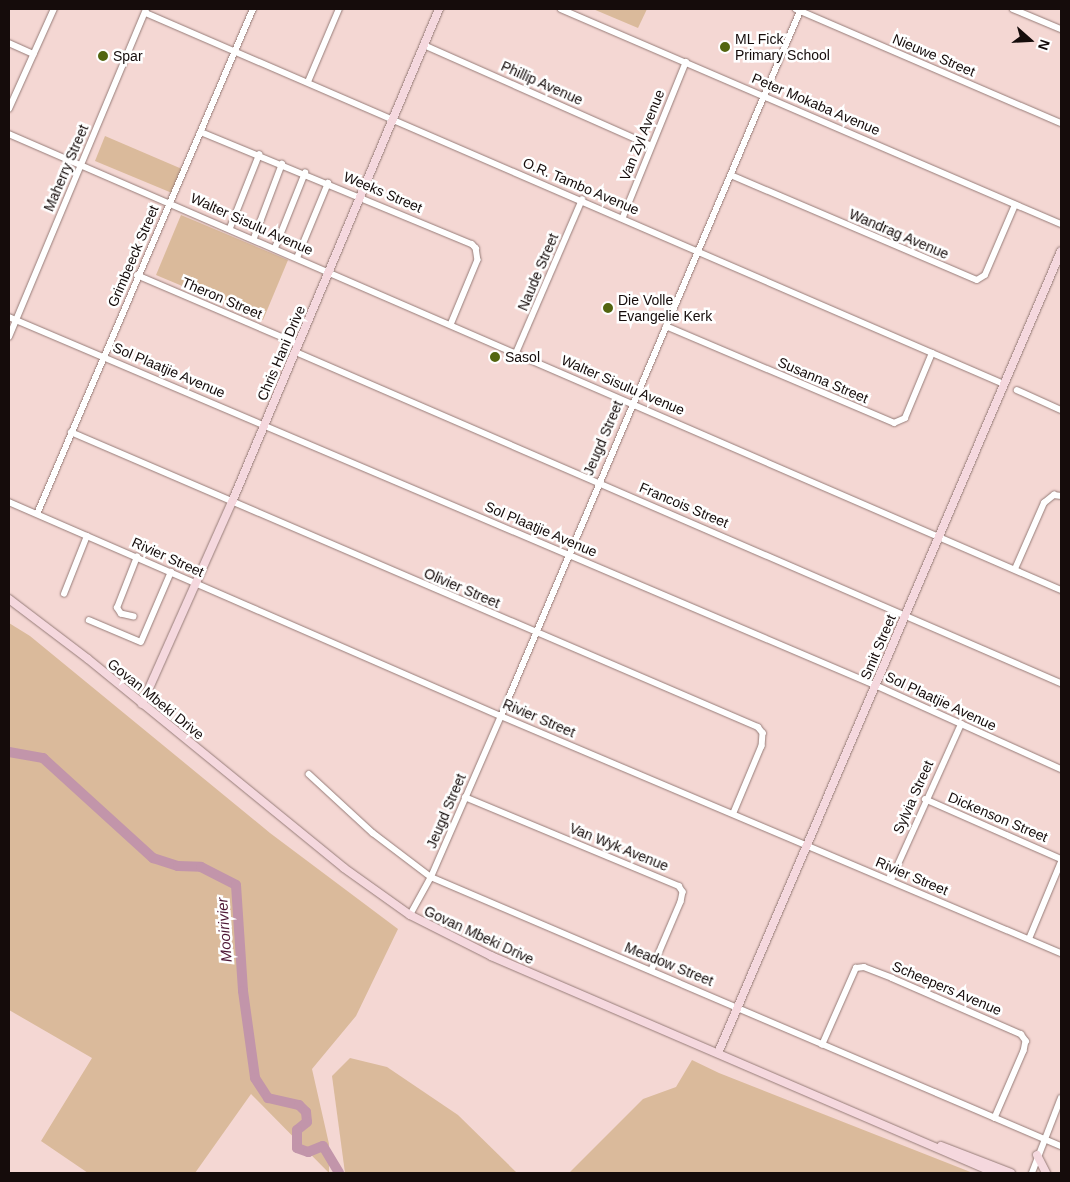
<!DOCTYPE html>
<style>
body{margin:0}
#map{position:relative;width:1070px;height:1182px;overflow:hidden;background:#f4d7d3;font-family:Helvetica,sans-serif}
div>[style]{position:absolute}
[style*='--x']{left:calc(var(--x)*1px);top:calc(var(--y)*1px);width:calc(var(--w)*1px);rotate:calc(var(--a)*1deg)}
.green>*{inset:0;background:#daba9b}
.river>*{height:10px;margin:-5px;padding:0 5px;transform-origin:5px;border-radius:5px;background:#c295aa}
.roads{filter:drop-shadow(0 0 1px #967c78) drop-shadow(0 0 1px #967c78)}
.street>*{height:5.5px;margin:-2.75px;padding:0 2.75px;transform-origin:2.75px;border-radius:2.75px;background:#fff}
.secondary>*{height:8px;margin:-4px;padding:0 4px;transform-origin:4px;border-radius:4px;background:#f5d8de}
.dots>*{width:14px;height:14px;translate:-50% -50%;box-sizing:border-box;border:2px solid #fff;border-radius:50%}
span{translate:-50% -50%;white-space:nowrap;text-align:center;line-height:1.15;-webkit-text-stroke:5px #fff;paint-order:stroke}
.poi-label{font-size:14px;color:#150c0b}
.left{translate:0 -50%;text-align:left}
.street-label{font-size:14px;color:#150c0b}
.water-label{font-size:15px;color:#4d1635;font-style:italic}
.frame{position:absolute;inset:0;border:10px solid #150c0b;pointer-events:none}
.north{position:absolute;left:1005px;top:15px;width:50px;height:50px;-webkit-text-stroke:4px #fff;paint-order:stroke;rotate:109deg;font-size:14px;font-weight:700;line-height:20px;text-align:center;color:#150c0b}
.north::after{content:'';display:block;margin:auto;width:18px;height:22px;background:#150c0b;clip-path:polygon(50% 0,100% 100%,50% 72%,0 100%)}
</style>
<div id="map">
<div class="green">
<div style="clip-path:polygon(593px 9px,647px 9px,638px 28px)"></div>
<div style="clip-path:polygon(105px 136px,182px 169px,172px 193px,95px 161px)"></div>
<div style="clip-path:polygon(181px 215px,288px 260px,263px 320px,156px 275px)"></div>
<div style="clip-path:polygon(9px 623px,30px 636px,270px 833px,398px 929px,356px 1016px,312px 1069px,329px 1144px,329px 1173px,251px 1094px,195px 1173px,88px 1173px,41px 1141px,92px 1058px,9px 1010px)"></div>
<div style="clip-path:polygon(350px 1058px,387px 1067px,458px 1115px,517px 1173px,345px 1173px,332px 1076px)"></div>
<div style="clip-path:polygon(692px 1060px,719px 1073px,973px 1173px,569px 1173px,643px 1099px,676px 1087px)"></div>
</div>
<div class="river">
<div style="--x:9;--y:752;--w:35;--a:10"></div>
<div style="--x:43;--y:758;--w:149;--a:42.3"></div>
<div style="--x:153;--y:858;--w:26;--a:18"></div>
<div style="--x:178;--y:866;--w:23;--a:2"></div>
<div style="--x:201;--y:867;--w:39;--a:27"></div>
<div style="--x:236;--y:885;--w:106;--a:86.2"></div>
<div style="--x:243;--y:991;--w:88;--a:82.1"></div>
<div style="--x:255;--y:1078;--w:24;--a:57"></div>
<div style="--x:268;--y:1098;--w:32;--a:13"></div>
<div style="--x:299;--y:1105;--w:10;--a:45"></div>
<div style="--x:306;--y:1112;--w:10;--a:84"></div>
<div style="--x:307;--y:1122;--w:13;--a:141"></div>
<div style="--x:297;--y:1130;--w:18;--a:90"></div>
<div style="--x:297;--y:1148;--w:12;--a:20"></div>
<div style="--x:308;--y:1152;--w:16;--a:-22"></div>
<div style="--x:323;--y:1146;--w:31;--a:59"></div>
</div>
<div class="roads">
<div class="street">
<div style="--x:561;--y:9;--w:544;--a:23.27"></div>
<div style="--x:796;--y:9;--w:288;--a:23.3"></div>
<div style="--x:1013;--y:9;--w:52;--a:22.6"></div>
<div style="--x:146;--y:13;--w:935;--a:23.38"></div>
<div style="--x:9;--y:43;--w:27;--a:24"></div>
<div style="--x:424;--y:45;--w:247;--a:23.9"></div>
<div style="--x:308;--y:82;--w:79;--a:-67"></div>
<div style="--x:9;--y:109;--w:110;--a:-65.8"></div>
<div style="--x:201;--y:132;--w:293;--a:22.5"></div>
<div style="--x:472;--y:244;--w:6;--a:45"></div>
<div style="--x:476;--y:248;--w:12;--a:81"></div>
<div style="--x:478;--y:260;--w:70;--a:112.6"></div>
<div style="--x:9;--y:134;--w:1147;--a:23.43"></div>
<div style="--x:731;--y:175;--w:267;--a:23.1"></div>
<div style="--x:977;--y:280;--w:9;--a:-32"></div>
<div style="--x:985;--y:275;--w:76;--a:-66.8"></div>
<div style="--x:623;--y:217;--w:167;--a:-67.9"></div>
<div style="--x:230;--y:228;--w:79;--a:-68.3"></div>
<div style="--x:254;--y:238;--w:79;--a:-69.3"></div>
<div style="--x:275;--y:248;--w:81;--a:-68.2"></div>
<div style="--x:297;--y:258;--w:81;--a:-67.5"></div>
<div style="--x:137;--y:275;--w:175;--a:23.2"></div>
<div style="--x:9;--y:317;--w:941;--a:23.02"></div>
<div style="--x:875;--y:685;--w:204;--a:24.3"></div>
<div style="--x:666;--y:326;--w:248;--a:23"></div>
<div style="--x:894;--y:423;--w:12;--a:-24"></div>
<div style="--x:905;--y:418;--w:70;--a:-67.4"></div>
<div style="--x:9;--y:337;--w:355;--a:-67.3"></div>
<div style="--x:296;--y:352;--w:834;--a:23.4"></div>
<div style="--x:516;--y:353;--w:167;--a:-66.7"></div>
<div style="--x:1017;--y:390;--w:48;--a:24.4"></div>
<div style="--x:71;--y:432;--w:748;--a:23.24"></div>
<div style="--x:758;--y:727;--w:8;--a:50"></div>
<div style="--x:763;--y:733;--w:13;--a:94"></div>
<div style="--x:762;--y:746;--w:73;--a:112.7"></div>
<div style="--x:9;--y:502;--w:537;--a:23.51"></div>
<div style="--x:501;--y:716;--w:608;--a:22.94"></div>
<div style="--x:37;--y:514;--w:549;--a:-66.84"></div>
<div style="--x:1015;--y:569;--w:72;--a:-66.3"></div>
<div style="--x:1044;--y:503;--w:13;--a:-39"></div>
<div style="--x:1054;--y:495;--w:7;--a:8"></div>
<div style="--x:64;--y:594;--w:62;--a:-68.4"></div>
<div style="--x:134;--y:617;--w:13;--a:-167"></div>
<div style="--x:121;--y:614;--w:7;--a:-124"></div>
<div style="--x:117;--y:608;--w:55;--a:-68.6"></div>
<div style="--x:89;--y:620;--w:56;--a:22.9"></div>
<div style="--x:141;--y:642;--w:76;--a:-66.8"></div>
<div style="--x:309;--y:774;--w:87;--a:42.7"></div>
<div style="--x:373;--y:833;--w:73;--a:37.2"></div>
<div style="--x:431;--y:877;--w:685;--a:23.12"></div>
<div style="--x:465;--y:797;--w:232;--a:22.6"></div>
<div style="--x:679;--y:886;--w:7;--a:56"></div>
<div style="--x:683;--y:892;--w:10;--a:101"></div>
<div style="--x:681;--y:902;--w:74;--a:113.1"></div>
<div style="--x:925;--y:799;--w:149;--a:23.8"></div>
<div style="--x:891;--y:880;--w:171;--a:-65.8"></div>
<div style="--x:410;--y:915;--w:43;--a:-61.1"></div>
<div style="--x:431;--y:877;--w:176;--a:-66.5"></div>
<div style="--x:501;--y:716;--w:768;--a:-67.01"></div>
<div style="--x:1029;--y:939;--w:83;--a:-67.4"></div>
<div style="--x:822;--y:1045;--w:84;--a:-66.2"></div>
<div style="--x:856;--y:968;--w:8;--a:-7"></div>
<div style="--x:864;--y:967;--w:30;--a:21"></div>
<div style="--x:892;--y:978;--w:141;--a:23.5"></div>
<div style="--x:1021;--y:1034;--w:9;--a:54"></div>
<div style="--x:1026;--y:1041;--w:10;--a:101"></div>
<div style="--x:1024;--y:1051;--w:73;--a:113.4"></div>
<div style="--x:1032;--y:1173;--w:80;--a:-68.9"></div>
</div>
<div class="secondary">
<div style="--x:9;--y:599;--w:99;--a:37.2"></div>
<div style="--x:88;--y:659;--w:330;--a:39.2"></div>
<div style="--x:344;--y:868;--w:81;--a:35.5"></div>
<div style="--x:410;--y:915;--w:91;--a:26.8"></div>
<div style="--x:491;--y:956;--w:549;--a:23.29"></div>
<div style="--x:142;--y:704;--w:221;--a:-66"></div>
<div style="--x:232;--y:502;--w:535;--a:-67.22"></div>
<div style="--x:718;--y:1053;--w:872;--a:-66.84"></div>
<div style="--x:941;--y:1146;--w:75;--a:21.1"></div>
<div style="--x:1037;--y:1155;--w:20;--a:63"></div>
</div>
</div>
<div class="dots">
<div style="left:725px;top:47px;background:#526510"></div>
<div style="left:103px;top:56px;background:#526510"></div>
<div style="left:608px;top:308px;background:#526510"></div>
<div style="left:495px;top:357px;background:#526510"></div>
</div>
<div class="poi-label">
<span class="left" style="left:735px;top:47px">ML Fick<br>Primary School</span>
<span class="left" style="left:113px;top:56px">Spar</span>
<span class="left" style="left:618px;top:308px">Die Volle<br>Evangelie Kerk</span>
<span class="left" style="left:505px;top:357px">Sasol</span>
</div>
<div class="street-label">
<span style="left:934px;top:55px;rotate:23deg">Nieuwe Street</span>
<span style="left:542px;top:83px;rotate:24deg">Phillip Avenue</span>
<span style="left:816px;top:104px;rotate:23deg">Peter Mokaba Avenue</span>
<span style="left:642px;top:135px;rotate:-68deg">Van Zyl Avenue</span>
<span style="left:66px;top:168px;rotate:-67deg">Maherry Street</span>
<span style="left:581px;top:186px;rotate:23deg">O.R. Tambo Avenue</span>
<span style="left:383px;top:192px;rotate:23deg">Weeks Street</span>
<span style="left:252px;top:224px;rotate:24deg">Walter Sisulu Avenue</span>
<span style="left:899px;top:234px;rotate:23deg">Wandrag Avenue</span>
<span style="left:133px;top:256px;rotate:-67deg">Grimbeeck Street</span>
<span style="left:538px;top:272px;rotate:-67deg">Naude Street</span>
<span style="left:222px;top:298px;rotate:23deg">Theron Street</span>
<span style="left:281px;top:353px;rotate:-67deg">Chris Hani Drive</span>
<span style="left:169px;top:370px;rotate:23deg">Sol Plaatjie Avenue</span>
<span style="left:823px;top:380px;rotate:23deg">Susanna Street</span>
<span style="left:623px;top:385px;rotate:23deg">Walter Sisulu Avenue</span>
<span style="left:603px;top:438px;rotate:-67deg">Jeugd Street</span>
<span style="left:684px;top:505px;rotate:23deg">Francois Street</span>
<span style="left:541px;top:529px;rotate:23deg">Sol Plaatjie Avenue</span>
<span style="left:168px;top:557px;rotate:24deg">Rivier Street</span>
<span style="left:462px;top:588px;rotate:23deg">Olivier Street</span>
<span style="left:878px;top:647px;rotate:-67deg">Smit Street</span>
<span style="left:156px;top:699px;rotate:39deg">Govan Mbeki Drive</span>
<span style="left:941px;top:701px;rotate:25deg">Sol Plaatjie Avenue</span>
<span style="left:539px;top:718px;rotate:23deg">Rivier Street</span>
<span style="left:913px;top:797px;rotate:-66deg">Sylvia Street</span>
<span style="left:446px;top:811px;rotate:-67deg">Jeugd Street</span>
<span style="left:998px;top:817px;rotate:23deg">Dickenson Street</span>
<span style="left:619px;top:847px;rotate:22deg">Van Wyk Avenue</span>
<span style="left:912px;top:876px;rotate:23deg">Rivier Street</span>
<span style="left:479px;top:935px;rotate:25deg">Govan Mbeki Drive</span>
<span style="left:669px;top:964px;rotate:22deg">Meadow Street</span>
<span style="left:947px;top:988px;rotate:23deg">Scheepers Avenue</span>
</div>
<div class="water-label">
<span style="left:224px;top:930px;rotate:-94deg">Mooirivier</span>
</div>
<div class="frame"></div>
<div class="north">N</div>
</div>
